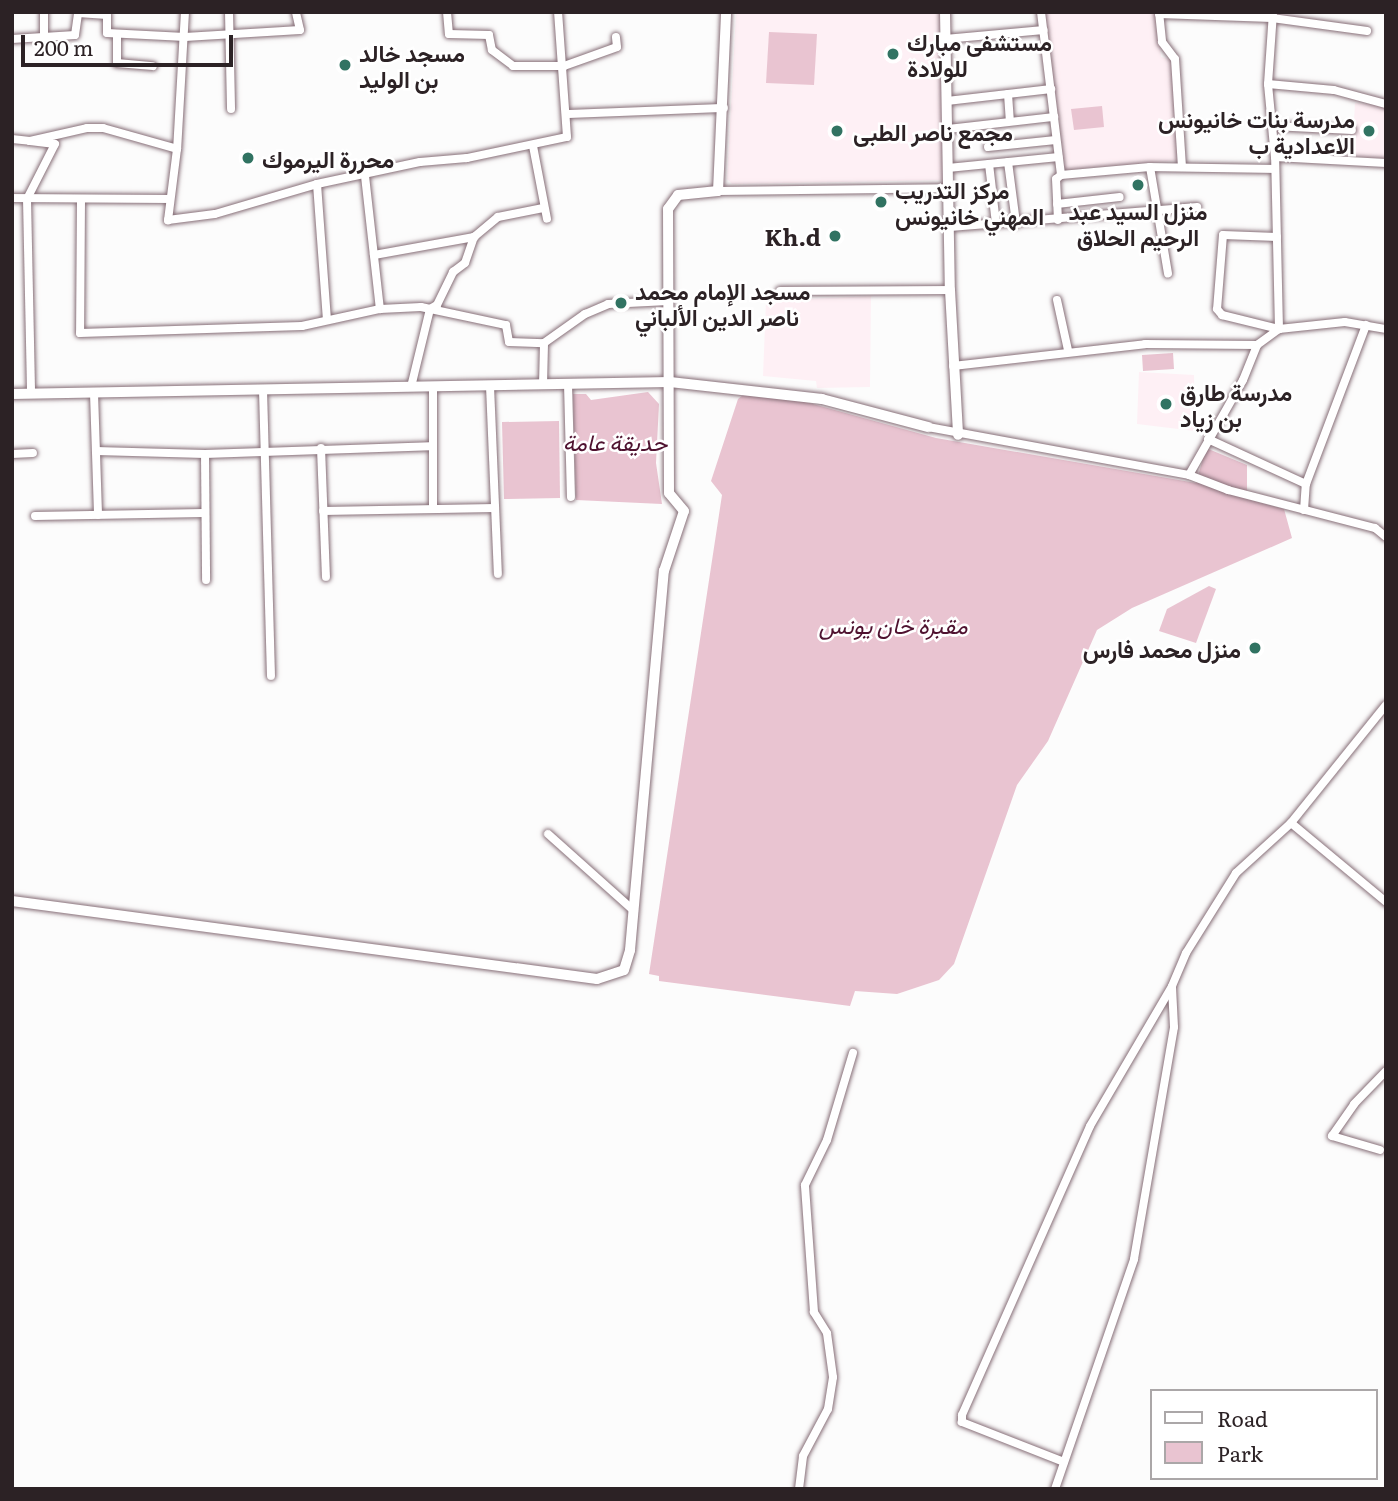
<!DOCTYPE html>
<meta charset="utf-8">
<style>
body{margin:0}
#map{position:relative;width:1398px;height:1501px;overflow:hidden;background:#fcfcfc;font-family:Literata,Vazirmatn,serif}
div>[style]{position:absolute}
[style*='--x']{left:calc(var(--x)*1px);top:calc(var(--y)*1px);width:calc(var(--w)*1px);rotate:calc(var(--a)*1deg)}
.built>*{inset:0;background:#fef0f5}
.green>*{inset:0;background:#e9c4d1}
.roads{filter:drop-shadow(0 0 2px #876f78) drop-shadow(0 0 2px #876f78)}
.minor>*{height:8px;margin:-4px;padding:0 4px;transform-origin:4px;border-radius:4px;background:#fff}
.tertiary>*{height:10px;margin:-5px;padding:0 5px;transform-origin:5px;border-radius:5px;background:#fff}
.dots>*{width:19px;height:19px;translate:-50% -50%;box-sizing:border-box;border:4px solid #fff;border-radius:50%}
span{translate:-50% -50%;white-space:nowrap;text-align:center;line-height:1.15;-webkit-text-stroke:5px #fff;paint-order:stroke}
.poi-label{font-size:23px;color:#2c2225;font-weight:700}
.left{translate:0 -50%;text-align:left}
.right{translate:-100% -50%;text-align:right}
.park-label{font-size:23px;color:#4f1230;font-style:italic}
.frame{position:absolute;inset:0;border:14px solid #2c2225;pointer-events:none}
.legend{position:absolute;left:1150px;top:1389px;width:228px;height:91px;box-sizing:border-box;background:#fff;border:2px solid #aba7a8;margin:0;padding:9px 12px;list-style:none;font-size:21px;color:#2c2225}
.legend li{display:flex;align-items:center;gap:14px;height:35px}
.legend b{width:35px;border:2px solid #aba7a8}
.scale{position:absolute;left:21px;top:35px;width:212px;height:32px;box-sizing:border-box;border:4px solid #2c2225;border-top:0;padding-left:9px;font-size:21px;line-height:24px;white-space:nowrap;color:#2c2225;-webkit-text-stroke:5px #fff;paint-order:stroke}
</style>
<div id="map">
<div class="built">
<div style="clip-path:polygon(941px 12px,945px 180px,732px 184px,727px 179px,736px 14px)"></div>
<div style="clip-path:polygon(1045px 12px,1156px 12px,1161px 57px,1173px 60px,1181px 160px,1065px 170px)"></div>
<div style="clip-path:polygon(1355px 103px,1386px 106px,1386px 159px,1352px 156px)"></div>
<div style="clip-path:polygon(871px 296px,870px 387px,817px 388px,816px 381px,763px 376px,766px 301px)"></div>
<div style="clip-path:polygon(1139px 372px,1194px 375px,1195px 431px,1137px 424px)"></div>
</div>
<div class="green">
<div style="clip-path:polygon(769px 32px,817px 34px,814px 85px,766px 83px)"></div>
<div style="clip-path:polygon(1102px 106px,1104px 127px,1074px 130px,1071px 109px)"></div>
<div style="clip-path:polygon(1173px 353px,1174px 369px,1143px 371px,1142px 355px)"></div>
<div style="clip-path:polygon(648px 392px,659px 404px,656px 463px,662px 504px,576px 500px,573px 394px,586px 394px,591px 400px)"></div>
<div style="clip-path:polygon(743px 395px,795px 399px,936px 438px,1196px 483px,1206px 448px,1247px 465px,1247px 499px,1284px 509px,1292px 538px,1132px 608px,1097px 630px,1048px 741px,1017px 785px,954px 964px,939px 980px,897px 994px,855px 991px,850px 1006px,659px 981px,659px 976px,649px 974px,722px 495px,711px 481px,738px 399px)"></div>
<div style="clip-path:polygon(559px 421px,560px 498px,504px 499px,502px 422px)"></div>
<div style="clip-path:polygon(1209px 586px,1216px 589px,1196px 643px,1159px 631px,1167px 609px)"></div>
</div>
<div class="roads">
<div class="minor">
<div style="--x:44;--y:12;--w:25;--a:90"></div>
<div style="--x:185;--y:12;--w:137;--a:93.3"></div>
<div style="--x:177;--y:149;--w:72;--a:97.2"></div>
<div style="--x:168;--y:220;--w:47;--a:-7.3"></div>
<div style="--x:215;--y:214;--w:106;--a:-16.4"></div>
<div style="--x:317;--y:184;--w:105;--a:-12.1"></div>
<div style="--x:420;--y:162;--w:47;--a:-4.9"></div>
<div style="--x:467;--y:158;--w:102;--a:-11.9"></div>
<div style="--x:567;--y:137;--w:125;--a:-94.1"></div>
<div style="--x:229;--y:12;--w:97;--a:88.8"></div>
<div style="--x:447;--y:12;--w:22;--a:85"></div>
<div style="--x:449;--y:34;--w:40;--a:1.4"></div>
<div style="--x:489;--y:35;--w:15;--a:79"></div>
<div style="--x:492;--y:50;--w:26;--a:37"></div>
<div style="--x:513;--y:66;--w:51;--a:0"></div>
<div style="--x:564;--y:66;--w:56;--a:-19.7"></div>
<div style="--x:617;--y:47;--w:10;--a:-96"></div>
<div style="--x:1041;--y:12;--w:164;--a:83"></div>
<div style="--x:1061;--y:175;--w:6;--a:141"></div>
<div style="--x:1056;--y:179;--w:41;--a:87.2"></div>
<div style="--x:1159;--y:12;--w:30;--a:84"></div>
<div style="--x:1162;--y:42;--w:21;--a:53"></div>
<div style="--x:1175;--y:59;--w:107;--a:86.3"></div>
<div style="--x:1159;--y:14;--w:113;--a:2"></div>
<div style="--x:1272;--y:18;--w:96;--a:7.8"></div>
<div style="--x:117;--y:35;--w:28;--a:90"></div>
<div style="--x:117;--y:63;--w:36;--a:5"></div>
<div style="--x:12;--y:39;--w:63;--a:-3.6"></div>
<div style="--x:75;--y:35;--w:22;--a:-82"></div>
<div style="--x:78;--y:13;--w:29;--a:4"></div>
<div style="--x:107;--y:15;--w:18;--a:90"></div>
<div style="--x:107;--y:33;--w:78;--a:2.9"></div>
<div style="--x:185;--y:37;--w:115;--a:-3.5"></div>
<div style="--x:300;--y:30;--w:18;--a:-103"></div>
<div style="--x:945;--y:39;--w:99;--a:-5.2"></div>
<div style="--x:1268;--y:84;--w:66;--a:5.2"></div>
<div style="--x:1334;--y:90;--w:54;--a:15.1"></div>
<div style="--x:1008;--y:94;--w:27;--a:86"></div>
<div style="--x:947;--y:101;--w:105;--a:-6.6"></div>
<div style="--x:566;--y:114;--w:158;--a:-2.2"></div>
<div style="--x:1273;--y:126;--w:79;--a:2.9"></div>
<div style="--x:948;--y:129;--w:107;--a:-6.5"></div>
<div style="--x:12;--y:139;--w:18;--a:6"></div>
<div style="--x:30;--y:141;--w:58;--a:-12.8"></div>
<div style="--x:87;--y:128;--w:16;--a:0"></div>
<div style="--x:103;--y:128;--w:77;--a:15.8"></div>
<div style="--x:30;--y:141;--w:25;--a:7"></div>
<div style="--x:55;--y:144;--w:62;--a:117"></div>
<div style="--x:27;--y:199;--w:195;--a:88.8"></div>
<div style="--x:533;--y:146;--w:74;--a:79.1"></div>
<div style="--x:988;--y:147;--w:68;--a:-5.9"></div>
<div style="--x:1275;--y:157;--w:111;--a:3.1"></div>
<div style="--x:1008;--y:162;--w:62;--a:82.5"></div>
<div style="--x:989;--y:164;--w:60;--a:83.3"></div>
<div style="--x:1150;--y:167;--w:108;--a:80.4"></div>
<div style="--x:948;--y:168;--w:111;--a:-5.7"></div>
<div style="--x:1061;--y:175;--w:89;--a:-5.1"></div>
<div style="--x:1150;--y:167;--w:124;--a:0.9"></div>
<div style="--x:365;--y:176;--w:134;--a:83.6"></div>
<div style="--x:317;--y:184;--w:135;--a:85.8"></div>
<div style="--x:718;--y:191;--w:230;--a:-0.7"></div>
<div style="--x:12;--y:198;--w:156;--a:0.4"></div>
<div style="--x:81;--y:200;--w:133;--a:90.4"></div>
<div style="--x:80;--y:333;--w:222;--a:-1.8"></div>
<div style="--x:302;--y:326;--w:80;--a:-12.3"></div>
<div style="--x:380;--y:309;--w:41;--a:-2.8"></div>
<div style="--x:421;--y:307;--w:87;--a:12"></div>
<div style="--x:506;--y:325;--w:17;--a:80"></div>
<div style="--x:509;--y:342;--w:35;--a:2"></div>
<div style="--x:544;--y:343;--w:50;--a:-35.3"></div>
<div style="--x:585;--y:314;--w:25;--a:-23"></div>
<div style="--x:608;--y:304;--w:60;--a:-2.9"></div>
<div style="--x:1057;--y:204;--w:63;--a:-6.3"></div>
<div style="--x:950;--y:227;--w:248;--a:-4.6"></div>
<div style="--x:1277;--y:237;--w:54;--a:-177.9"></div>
<div style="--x:1223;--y:235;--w:74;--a:94.6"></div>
<div style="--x:1217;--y:309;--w:8;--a:50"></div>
<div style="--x:1222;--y:315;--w:59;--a:13.8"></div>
<div style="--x:1279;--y:329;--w:66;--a:-6.1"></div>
<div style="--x:1345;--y:322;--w:42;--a:9.7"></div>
<div style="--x:374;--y:255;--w:102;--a:-10.2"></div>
<div style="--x:780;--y:291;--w:170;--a:-0.3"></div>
<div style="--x:1057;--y:300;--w:51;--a:77.6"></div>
<div style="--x:953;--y:366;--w:193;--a:-6.5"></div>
<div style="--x:1145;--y:344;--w:112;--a:0.5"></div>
<div style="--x:568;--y:384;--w:113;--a:88.5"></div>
<div style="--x:543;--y:385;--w:42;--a:-88.6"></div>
<div style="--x:490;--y:386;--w:188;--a:87.6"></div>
<div style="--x:411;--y:387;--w:80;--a:-76.3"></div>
<div style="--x:430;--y:309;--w:8;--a:-30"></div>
<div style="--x:437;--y:305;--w:37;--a:-64"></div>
<div style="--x:453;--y:272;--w:15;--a:-37"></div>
<div style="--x:465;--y:263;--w:28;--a:-71"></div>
<div style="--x:474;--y:237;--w:31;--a:-40"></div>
<div style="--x:498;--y:217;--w:46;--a:-11.3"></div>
<div style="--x:433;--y:387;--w:122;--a:90"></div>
<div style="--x:263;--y:390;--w:286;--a:88.4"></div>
<div style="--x:94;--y:393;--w:122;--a:88.1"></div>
<div style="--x:928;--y:427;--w:265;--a:10.4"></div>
<div style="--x:1189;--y:475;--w:42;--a:21"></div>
<div style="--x:1228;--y:490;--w:152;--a:14.5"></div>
<div style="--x:1375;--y:528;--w:14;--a:39"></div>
<div style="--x:1208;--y:439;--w:108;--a:24.7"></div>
<div style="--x:321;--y:448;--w:129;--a:87.8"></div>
<div style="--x:96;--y:451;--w:109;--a:1.6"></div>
<div style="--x:205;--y:454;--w:225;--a:-2"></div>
<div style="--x:12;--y:454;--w:21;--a:-3"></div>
<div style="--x:205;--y:454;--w:126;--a:89.5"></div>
<div style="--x:1189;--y:475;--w:109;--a:-60.4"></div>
<div style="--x:1243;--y:380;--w:38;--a:-68"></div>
<div style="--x:1257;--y:345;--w:27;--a:-36"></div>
<div style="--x:1279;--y:329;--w:172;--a:-91.3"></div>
<div style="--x:1275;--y:157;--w:73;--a:-95.5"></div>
<div style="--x:1268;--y:84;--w:72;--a:-86"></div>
<div style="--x:1304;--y:510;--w:26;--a:-86"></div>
<div style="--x:1306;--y:484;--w:170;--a:-69.3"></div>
<div style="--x:323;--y:511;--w:172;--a:-1"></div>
<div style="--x:35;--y:516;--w:169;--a:-1"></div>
<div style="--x:1291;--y:823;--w:124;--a:39.7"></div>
<div style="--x:548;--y:834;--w:115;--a:41.8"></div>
<div style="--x:1380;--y:1150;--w:50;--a:-163.7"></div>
<div style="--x:1332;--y:1136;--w:39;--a:-55"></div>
<div style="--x:1354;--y:1104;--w:46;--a:-45.9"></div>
<div style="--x:1064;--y:1462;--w:110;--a:-158.6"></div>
<div style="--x:962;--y:1422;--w:7;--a:-90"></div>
<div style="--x:962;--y:1415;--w:316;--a:-66.1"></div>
<div style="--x:1090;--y:1126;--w:162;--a:-59.6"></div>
<div style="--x:1172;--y:986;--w:36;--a:-67"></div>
<div style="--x:1186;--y:953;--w:94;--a:-58"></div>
<div style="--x:1236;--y:873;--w:74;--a:-42.3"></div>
<div style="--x:1291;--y:823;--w:151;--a:-51.2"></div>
<div style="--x:799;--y:1489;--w:33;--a:-83"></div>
<div style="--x:803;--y:1456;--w:53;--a:-62"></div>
<div style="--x:828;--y:1409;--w:32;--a:-81"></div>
<div style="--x:833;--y:1377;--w:44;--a:-97.8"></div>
<div style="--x:827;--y:1333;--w:25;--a:-122"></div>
<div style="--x:814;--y:1312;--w:127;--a:-94.1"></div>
<div style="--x:805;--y:1185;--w:50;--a:-63.9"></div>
<div style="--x:827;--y:1140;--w:91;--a:-73.4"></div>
<div style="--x:1055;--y:1489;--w:243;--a:-71"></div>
<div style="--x:1134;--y:1259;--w:235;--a:-80.2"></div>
<div style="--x:1174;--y:1027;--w:40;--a:-92.9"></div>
</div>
<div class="tertiary">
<div style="--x:945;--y:12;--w:278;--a:89"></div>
<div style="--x:950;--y:290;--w:145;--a:86.8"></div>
<div style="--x:12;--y:394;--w:658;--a:-1.04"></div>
<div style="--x:670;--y:382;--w:153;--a:6.4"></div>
<div style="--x:822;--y:399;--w:110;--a:14.8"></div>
<div style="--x:12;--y:901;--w:590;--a:7.59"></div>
<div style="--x:597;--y:979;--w:28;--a:-18"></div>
<div style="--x:624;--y:970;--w:21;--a:-73"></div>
<div style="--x:630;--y:950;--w:381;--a:-84.9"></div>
<div style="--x:664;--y:571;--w:63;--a:-71.6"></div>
<div style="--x:684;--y:511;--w:23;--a:-130"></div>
<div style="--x:669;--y:493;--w:284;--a:-90.2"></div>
<div style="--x:668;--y:209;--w:17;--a:-54"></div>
<div style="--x:678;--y:195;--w:40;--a:-5.7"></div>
<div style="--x:718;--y:191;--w:179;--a:-87.4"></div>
</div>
</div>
<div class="dots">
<div style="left:893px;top:54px;background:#317362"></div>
<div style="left:345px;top:65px;background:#317362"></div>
<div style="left:837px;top:131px;background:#317362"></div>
<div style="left:1369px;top:131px;background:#317362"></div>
<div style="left:248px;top:158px;background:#317362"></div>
<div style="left:1138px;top:185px;background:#317362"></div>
<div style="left:881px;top:202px;background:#317362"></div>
<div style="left:835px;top:236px;background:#317362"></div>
<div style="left:621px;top:303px;background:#317362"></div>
<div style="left:1166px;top:404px;background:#317362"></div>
<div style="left:1255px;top:648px;background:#317362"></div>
</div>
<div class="poi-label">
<span class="left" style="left:907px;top:54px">مستشفى مبارك<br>للولادة</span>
<span class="left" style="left:359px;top:65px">مسجد خالد<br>بن الوليد</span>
<span class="right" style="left:1355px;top:131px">مدرسة بنات خانيونس<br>الاعدادية ب</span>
<span class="left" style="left:853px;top:131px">مجمع ناصر الطبى</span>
<span class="left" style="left:262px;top:158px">محررة اليرموك</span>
<span class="left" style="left:895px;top:202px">مركز التدريب<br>المهني خانيونس</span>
<span style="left:1138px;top:223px">منزل السيد عبد<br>الرحيم الحلاق</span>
<span class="right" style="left:821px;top:236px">Kh.d</span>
<span class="left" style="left:635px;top:303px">مسجد الإمام محمد<br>ناصر الدين الألباني</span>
<span class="left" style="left:1180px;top:404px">مدرسة طارق<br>بن زياد</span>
<span class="right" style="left:1241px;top:648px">منزل محمد فارس</span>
</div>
<div class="park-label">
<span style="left:615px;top:441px">حديقة عامة</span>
<span style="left:893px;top:624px">مقبرة خان يونس</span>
</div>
<div class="frame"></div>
<ul class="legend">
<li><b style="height:9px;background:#fff"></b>Road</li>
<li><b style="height:19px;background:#e9c4d1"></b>Park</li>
</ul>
<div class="scale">200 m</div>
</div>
